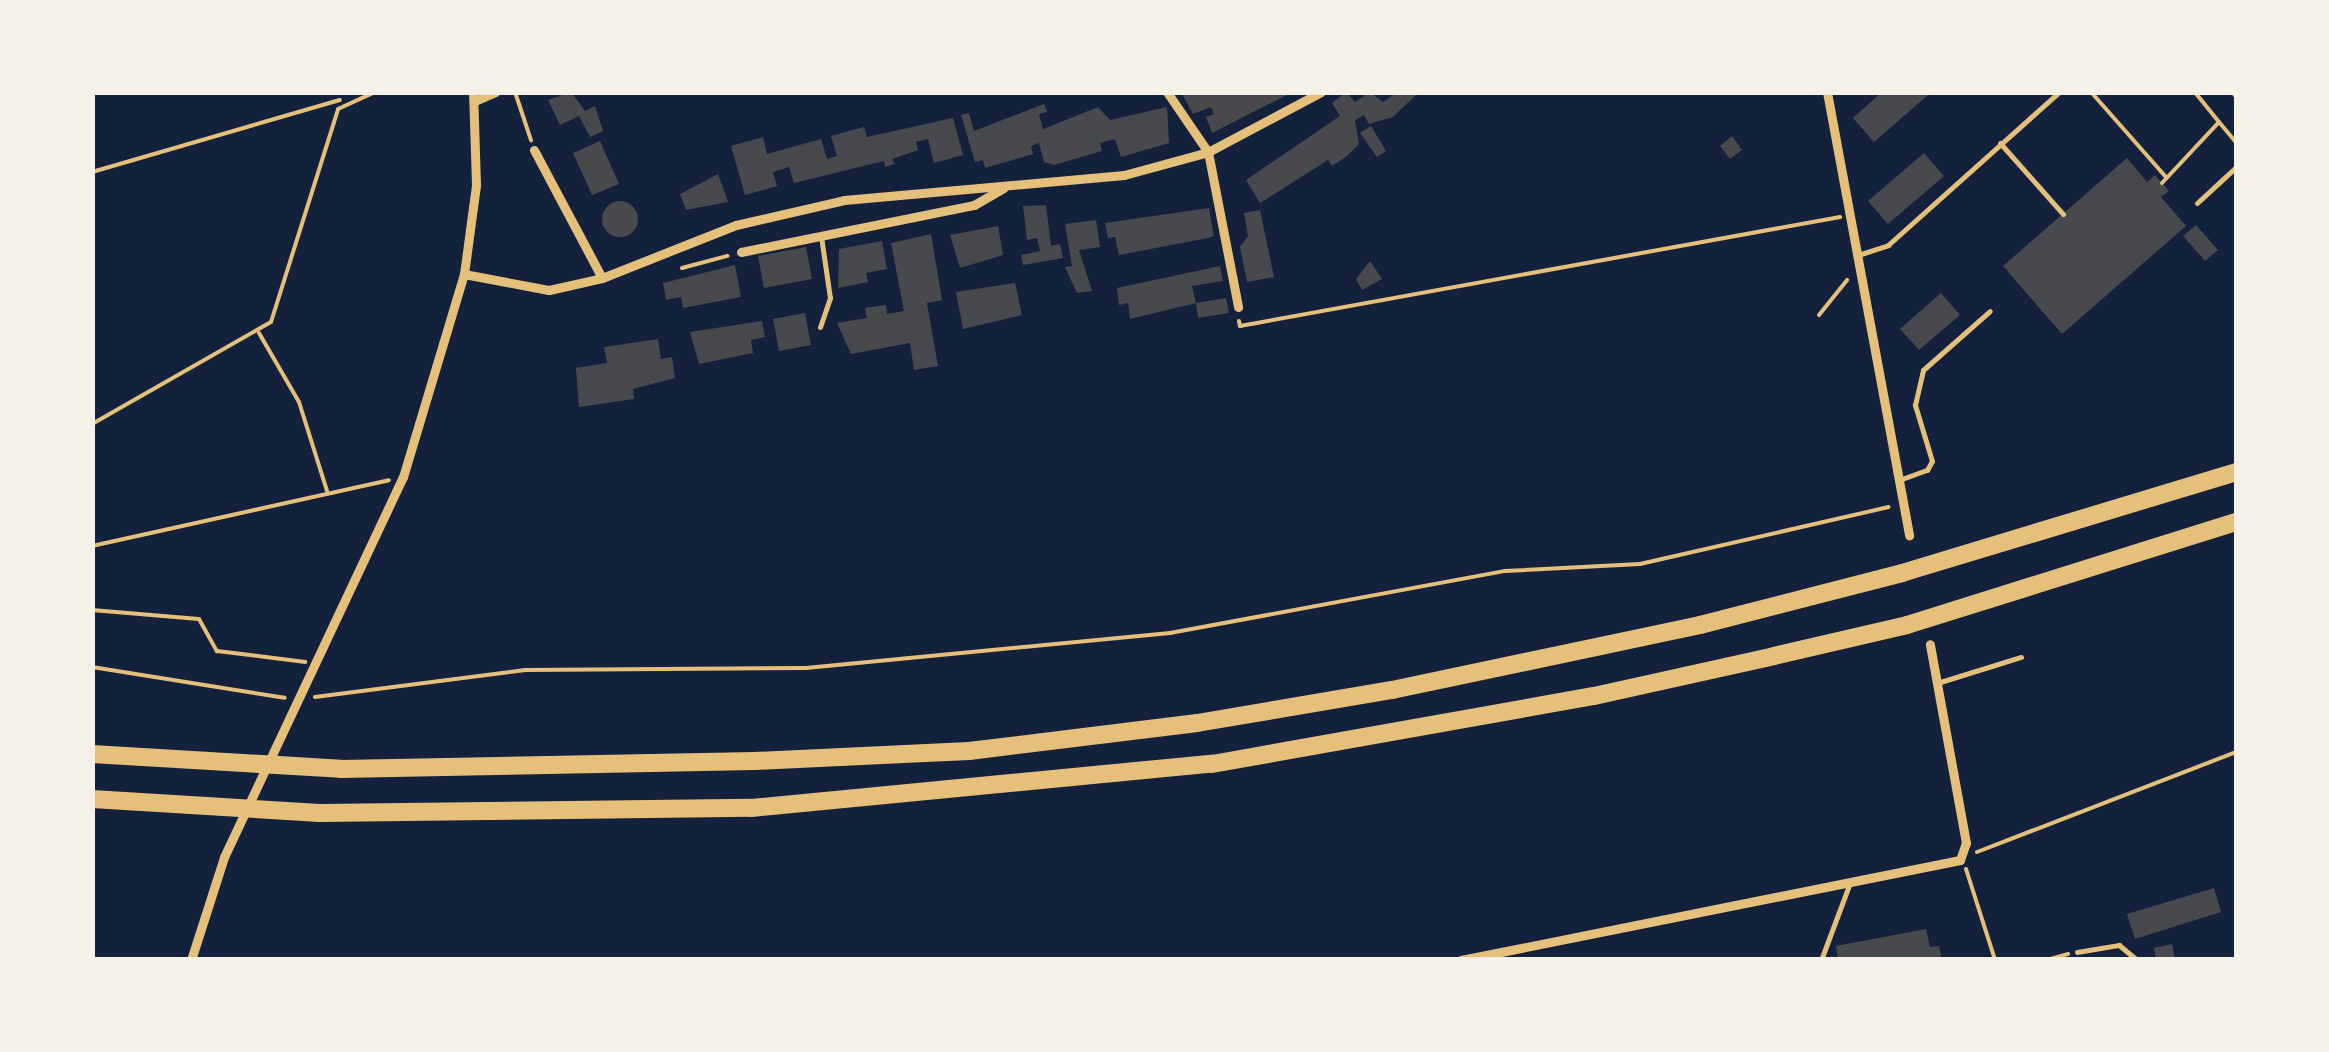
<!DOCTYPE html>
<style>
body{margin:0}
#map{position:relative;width:2329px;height:1052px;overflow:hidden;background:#14213d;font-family:"Open Sans",sans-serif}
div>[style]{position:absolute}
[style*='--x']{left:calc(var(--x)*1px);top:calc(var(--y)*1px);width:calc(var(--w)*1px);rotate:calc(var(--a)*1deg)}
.building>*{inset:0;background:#48494c}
.round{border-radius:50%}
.path>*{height:4px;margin:-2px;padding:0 2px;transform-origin:2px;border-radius:2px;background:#e5c07b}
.service>*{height:5px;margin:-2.5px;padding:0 2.5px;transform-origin:2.5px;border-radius:2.5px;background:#e5c07b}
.minor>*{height:9px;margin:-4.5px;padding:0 4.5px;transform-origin:4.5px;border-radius:4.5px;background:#e5c07b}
.motorway>*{height:18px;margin:-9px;padding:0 9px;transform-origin:9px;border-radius:9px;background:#e5c07b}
span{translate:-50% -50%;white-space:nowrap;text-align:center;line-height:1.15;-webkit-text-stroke:8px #f6f1e7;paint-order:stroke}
.frame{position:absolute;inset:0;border:95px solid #f6f1e7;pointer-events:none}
</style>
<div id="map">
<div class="building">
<div style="clip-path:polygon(571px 92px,585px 111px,595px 106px,603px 131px,590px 137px,579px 116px,560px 125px,548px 100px)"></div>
<div style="clip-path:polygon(1181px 92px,1209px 94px,1291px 93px,1212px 133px,1206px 117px,1214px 114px,1211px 107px,1193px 114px)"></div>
<div style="clip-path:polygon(1346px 92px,1355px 102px,1370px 92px,1383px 102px,1398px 92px,1419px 92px,1393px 117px,1369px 124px,1364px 115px,1355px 120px,1359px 144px,1347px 156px,1332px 166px,1328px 160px,1260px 203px,1246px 180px,1340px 116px,1332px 103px)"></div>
<div style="clip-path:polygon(1882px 92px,1928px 95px,1874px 142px,1853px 118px)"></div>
<div style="clip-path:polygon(1044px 104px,1047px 112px,1039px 114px,1043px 129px,1098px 107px,1110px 120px,1167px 107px,1169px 143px,1121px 157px,1115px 139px,1100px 143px,1102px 151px,1054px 165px,1044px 162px,1039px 143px,1031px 146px,1033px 154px,985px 168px,983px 160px,975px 162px,961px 115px,969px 113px,974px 131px)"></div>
<div style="clip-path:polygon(953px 118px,963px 155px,934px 163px,928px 139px,916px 142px,918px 150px,892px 159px,894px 164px,885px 167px,884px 161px,794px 183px,789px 167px,773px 172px,777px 186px,745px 195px,731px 146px,763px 137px,767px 154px,821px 139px,827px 159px,837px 156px,831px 136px,864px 127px,867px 137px)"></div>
<div style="clip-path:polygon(1371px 126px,1386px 151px,1377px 157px,1360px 133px)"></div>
<div style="clip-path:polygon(1732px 136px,1742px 150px,1730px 159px,1720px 146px)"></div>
<div style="clip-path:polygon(600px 141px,619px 184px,592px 195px,573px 153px)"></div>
<div style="clip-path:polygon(1924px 153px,1944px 176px,1888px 224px,1868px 201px)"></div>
<div style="clip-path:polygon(2127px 158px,2147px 182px,2155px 175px,2169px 191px,2161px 197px,2186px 226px,2062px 334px,2003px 266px)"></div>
<div style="clip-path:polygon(718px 174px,728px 202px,686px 210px,680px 194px)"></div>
<div class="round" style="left:602px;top:201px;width:36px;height:36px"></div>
<div style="clip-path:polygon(1046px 205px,1051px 246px,1060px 244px,1063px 258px,1023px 265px,1021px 255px,1040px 251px,1037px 238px,1027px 240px,1023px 206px)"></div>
<div style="clip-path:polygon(1209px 208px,1214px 236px,1208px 238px,1119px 255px,1115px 237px,1108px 238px,1105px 223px)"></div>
<div style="clip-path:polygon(1260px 210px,1274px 277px,1247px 282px,1240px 247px,1248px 236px,1244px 213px)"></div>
<div style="clip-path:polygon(1096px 220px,1100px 247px,1079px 250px,1092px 291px,1077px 293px,1065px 267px,1072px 266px,1065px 224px)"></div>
<div style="clip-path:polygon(2196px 225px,2218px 250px,2205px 261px,2183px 236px)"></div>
<div style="clip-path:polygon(998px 226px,1003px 255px,960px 268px,950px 235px)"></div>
<div style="clip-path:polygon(931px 234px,942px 300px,927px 303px,938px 366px,914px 370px,910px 343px,851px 354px,837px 323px,867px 318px,865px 308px,886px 305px,887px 314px,904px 311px,891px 243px)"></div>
<div style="clip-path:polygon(882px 241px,887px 269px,866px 273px,868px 282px,838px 288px,839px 249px)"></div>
<div style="clip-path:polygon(806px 247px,812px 279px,764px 288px,758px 256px)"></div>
<div style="clip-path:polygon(1370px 261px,1382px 279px,1362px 290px,1356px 279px)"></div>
<div style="clip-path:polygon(735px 265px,741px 297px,683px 308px,681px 297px,666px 300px,663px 283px)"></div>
<div style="clip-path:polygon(1220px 266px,1223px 281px,1192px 286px,1196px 303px,1130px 319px,1128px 303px,1119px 305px,1117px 288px)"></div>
<div style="clip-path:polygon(1015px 283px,1022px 315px,963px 329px,956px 292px)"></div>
<div style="clip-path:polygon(1941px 293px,1960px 315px,1919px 350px,1900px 329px)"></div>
<div style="clip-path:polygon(1226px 298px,1229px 313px,1198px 318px,1196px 303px)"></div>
<div style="clip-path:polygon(805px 313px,811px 345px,779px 351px,773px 319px)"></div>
<div style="clip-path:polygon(762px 321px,765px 337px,751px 340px,753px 353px,699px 364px,690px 332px)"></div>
<div style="clip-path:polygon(658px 339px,661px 359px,672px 357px,675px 378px,633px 389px,634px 399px,579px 407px,576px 368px,607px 363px,604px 347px)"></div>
<div style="clip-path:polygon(2214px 888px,2221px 912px,2135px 939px,2127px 914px)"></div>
<div style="clip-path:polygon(1926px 929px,1930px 947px,1939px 946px,1942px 960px,1838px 960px,1836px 946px)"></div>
<div style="clip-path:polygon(2172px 944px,2175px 960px,2156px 960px,2154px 948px)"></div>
</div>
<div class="path">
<div style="--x:515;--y:92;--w:51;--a:71.6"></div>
<div style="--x:2091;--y:92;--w:113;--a:48.6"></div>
<div style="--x:2219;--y:122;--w:26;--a:50"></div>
<div style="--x:92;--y:172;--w:258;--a:-16.2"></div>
<div style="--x:2162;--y:183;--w:83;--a:-46.9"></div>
<div style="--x:2219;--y:122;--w:38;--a:-129"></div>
<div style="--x:682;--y:268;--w:47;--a:-14.9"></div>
<div style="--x:1819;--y:315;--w:45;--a:-51.3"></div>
<div style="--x:1239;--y:321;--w:5;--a:79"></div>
<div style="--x:1240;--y:326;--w:610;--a:-10.3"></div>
<div style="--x:259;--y:333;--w:80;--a:59.9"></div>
<div style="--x:299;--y:402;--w:93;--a:72.5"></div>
<div style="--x:92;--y:424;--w:206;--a:-29.7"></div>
<div style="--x:271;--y:322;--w:223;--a:-72.5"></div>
<div style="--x:338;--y:109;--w:41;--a:-24.7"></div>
<div style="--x:92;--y:546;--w:304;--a:-12.5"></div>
<div style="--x:92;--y:610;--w:107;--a:4.8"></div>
<div style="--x:199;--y:619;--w:37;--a:61"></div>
<div style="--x:217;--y:651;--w:89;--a:7.1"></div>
<div style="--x:92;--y:667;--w:195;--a:9.1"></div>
<div style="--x:315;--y:697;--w:212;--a:-7.3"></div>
<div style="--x:525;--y:670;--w:281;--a:-0.4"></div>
<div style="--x:806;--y:668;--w:366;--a:-5.5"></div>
<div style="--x:1170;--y:633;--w:341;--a:-10.5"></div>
<div style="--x:1505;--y:571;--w:135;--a:-3"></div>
<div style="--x:1640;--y:564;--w:255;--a:-12.9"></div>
<div style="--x:1977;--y:852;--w:278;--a:-21.1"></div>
<div style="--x:1966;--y:869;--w:96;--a:72.3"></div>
<div style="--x:2047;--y:960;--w:22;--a:-16"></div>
</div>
<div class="service">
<div style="--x:2233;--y:92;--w:5;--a:53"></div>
<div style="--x:2000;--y:143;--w:95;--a:48.4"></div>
<div style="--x:2197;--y:203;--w:53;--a:-42.7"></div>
<div style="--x:1858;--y:255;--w:32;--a:-18"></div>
<div style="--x:1888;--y:245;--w:229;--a:-41.8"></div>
<div style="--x:820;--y:327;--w:31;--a:-71"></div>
<div style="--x:830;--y:298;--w:63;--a:-98.3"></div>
<div style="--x:1899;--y:480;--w:30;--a:-20"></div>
<div style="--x:1927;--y:470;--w:10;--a:-61"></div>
<div style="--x:1932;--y:461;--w:59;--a:-106.9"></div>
<div style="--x:1915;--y:405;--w:36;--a:-77"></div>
<div style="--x:1923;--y:370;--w:89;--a:-41.4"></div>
<div style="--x:1937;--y:683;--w:88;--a:-17.2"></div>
<div style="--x:2077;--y:952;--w:43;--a:-9.5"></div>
<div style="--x:2119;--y:945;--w:23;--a:40"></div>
<div style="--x:1821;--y:960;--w:80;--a:-69.5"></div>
</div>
<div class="minor">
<div style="--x:1167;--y:92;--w:73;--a:55.7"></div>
<div style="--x:1208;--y:152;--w:158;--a:79"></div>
<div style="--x:1827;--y:92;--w:451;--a:79.5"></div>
<div style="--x:475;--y:101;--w:22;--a:-24"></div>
<div style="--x:534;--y:150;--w:145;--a:62"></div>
<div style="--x:741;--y:252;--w:238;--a:-11.4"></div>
<div style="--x:974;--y:205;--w:34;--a:-30"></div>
<div style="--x:464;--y:274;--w:86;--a:10.7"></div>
<div style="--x:549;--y:290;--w:54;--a:-12.8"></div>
<div style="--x:602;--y:278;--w:144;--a:-21.6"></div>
<div style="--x:736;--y:225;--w:111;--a:-13"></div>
<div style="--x:844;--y:200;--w:281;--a:-5.1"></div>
<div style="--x:1124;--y:175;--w:87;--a:-15.3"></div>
<div style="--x:1208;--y:152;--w:128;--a:-28"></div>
<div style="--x:191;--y:960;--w:108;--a:-72.2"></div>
<div style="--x:224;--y:857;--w:420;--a:-64.8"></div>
<div style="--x:403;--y:477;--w:212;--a:-73.3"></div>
<div style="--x:464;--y:274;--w:90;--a:-82.3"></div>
<div style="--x:476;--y:185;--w:93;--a:-91.8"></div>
<div style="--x:1461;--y:960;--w:509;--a:-11.33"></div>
<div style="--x:1960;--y:860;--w:18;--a:-71"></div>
<div style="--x:1966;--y:843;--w:202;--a:-100.3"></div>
</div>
<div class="motorway">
<div style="--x:92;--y:754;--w:249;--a:3.4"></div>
<div style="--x:341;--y:769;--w:414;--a:-1.1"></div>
<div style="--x:755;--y:761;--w:214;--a:-2.7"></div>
<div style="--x:969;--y:751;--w:230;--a:-7"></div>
<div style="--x:1197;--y:723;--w:198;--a:-9.6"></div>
<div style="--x:1392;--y:690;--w:315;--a:-11.9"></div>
<div style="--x:1700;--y:625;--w:209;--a:-14.4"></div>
<div style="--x:1902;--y:573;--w:349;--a:-16.8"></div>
<div style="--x:92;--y:799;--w:228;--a:3.5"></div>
<div style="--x:320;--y:813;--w:431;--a:-0.7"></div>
<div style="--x:751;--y:808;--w:463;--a:-5.5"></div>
<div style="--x:1212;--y:764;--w:388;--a:-10.1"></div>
<div style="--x:1594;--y:696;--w:184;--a:-12.5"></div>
<div style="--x:1774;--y:656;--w:137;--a:-13.1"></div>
<div style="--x:1907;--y:625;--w:345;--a:-17.4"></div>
</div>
<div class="frame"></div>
</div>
